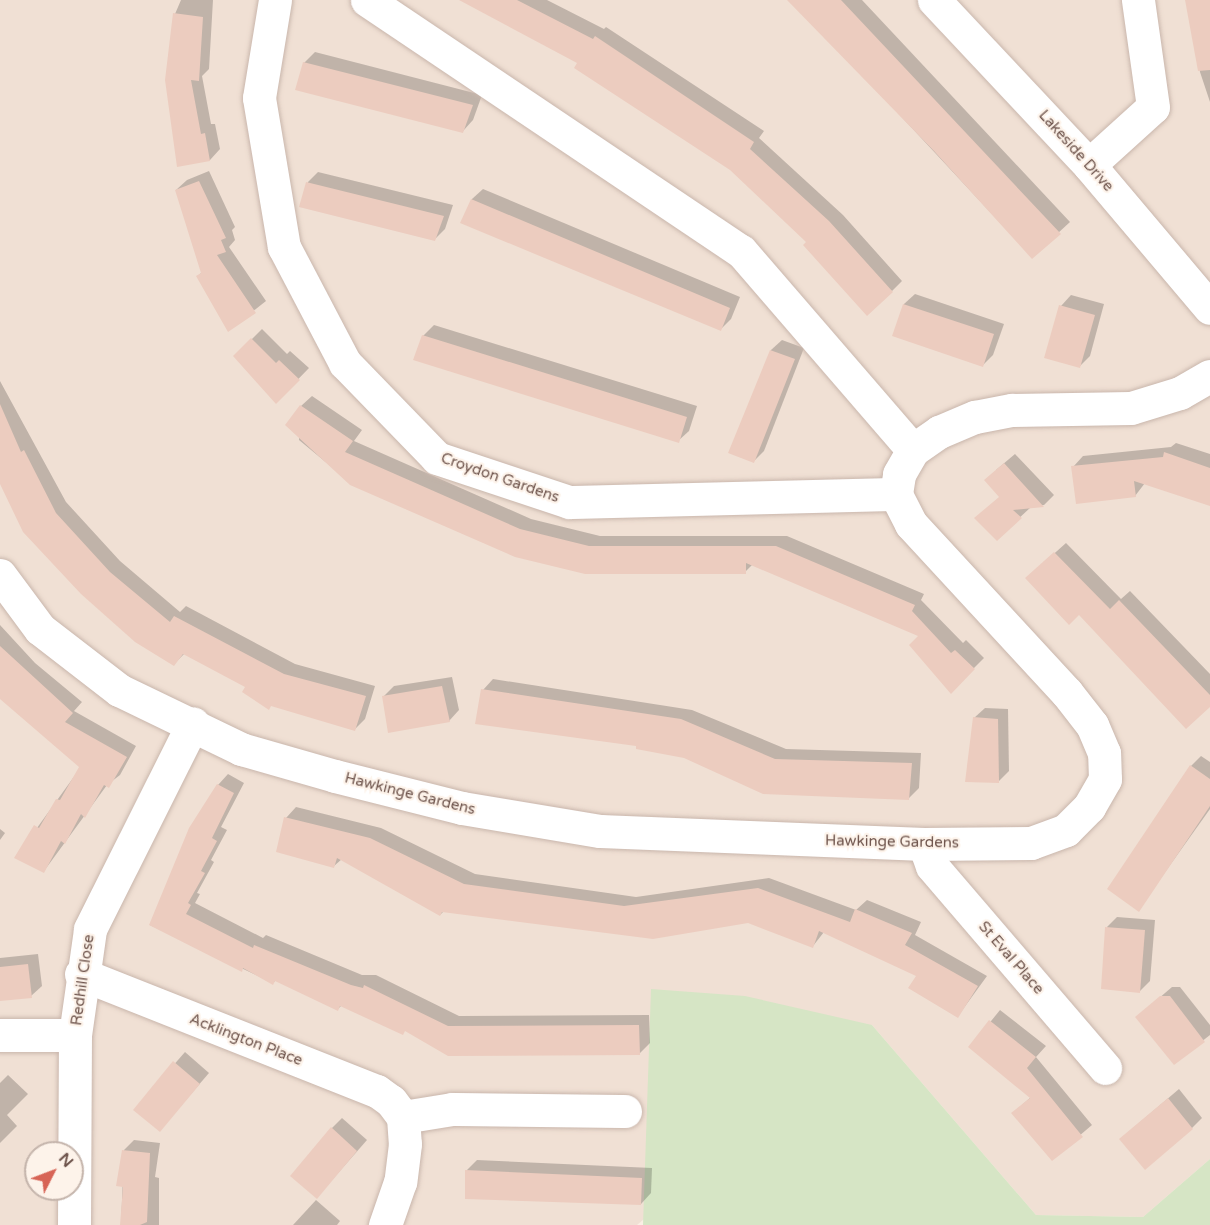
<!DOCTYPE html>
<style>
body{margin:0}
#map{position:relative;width:1210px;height:1225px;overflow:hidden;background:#faefe4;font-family:"Varela Round",sans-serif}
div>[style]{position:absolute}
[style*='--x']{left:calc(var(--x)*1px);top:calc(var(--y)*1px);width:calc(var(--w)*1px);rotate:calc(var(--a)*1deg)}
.residential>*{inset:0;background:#f0e0d4}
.green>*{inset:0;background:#d6e5c5}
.shadow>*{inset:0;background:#0003}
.building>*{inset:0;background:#ecccbf}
.roads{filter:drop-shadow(0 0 2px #c9b6ac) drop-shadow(0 0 2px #c9b6ac)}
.minor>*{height:33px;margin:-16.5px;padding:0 16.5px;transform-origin:16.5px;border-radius:16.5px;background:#fff}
span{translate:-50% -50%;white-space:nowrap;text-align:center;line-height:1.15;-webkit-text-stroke:4.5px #fdf3ea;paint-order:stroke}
.street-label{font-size:15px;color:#6f554d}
.north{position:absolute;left:24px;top:1141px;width:60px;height:60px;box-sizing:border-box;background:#fdf3ea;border:2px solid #c4b4ab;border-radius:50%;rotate:48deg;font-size:16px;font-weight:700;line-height:24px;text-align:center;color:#6f554d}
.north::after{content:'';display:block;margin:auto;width:21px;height:27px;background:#d76456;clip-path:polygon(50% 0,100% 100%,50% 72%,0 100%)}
</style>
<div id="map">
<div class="residential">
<div style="clip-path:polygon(evenodd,0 0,1210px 0,1210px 1159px,1143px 1217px,1036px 1215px,872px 1025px,637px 1225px,0 1225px,0 0,36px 1153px,72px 1153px,72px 1189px,36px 1189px,36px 1153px)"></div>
</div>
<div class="green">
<div style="clip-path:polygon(651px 989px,745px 996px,872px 1025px,1036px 1215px,1143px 1217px,1210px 1159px,1210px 1225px,643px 1225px)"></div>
</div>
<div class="shadow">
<div style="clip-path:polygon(181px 0,213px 0,209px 69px,202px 76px,211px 124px,215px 124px,220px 149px,210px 160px,178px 166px,175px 14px)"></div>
<div style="clip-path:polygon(470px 0,547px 0,604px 29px,606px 27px,764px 131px,759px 138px,843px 215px,902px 281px,892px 291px,808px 242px,731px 169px,579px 63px)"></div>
<div style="clip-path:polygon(788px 0,862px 0,1070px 222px,1032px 257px,843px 54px)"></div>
<div style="clip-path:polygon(1186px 0,1210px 0,1210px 102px,1200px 72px)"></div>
<div style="clip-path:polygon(315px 52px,482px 95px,473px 120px,463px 131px,304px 63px)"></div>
<div style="clip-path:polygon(209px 171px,235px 227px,232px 230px,235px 240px,229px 247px,266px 301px,229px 330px,198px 276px,202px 272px,176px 190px,187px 180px)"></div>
<div style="clip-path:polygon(318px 172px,453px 205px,445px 229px,434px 240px,300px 206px,308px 182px)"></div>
<div style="clip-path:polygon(483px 189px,740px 297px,731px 319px,721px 329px,462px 223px,472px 199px)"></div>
<div style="clip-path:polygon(915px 294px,1004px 324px,993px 355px,983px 365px,894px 335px,904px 304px)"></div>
<div style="clip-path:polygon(1071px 295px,1104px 304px,1090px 356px,1080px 366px,1061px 306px)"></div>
<div style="clip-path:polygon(434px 325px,697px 406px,689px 431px,678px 441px,423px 336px)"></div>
<div style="clip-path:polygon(262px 329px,287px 354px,290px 351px,309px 368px,276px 402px,235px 356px)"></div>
<div style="clip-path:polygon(782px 340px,804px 348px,764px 451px,754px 461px,730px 452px,771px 350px)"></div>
<div style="clip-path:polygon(0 381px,66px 502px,120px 561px,180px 612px,186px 606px,295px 664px,375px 686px,365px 719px,354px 730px,247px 686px,185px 653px,174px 664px,0 481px)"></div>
<div style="clip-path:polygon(312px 396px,362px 430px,354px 441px,531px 519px,600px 536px,787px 536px,924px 594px,921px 600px,963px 643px,966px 640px,984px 658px,951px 691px,920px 636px,753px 564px,745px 572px,585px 573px,351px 483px,299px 440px,301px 406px)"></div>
<div style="clip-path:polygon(1176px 443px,1210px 454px,1210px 505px,1145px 483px,1135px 496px,1073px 467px,1083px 456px,1171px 447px)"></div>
<div style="clip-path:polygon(1015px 454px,1054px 495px,1044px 505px,1031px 507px,997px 539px,1000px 496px,996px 470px)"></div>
<div style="clip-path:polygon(1066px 543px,1121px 599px,1130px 591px,1210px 674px,1210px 704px,1038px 568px)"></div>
<div style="clip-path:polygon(0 625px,35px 663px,82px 702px,74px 711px,136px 746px,120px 775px,107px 785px,44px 871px,16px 857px,81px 767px,0 697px)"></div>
<div style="clip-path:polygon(452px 677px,459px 710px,449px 721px,383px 697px,394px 686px)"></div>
<div style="clip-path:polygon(493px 679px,692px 710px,786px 749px,921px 753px,919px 788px,909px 798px,684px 757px,483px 690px)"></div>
<div style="clip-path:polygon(985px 708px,1008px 709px,1009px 771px,999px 781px,974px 718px)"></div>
<div style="clip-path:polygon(1201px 756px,1210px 762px,1210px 809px,1138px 910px,1191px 766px)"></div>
<div style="clip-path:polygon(228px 774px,244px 783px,221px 827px,227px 830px,211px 860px,214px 862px,197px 893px,200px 894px,195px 903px,263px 938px,266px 935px,362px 975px,376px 975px,459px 1016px,649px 1015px,650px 1043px,639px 1054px,406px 1030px,342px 1005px,338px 1009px,276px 980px,273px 983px,150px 925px,218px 785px)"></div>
<div style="clip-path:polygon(296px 807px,381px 828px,475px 874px,636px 897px,769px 878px,856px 910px,867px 900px,921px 922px,915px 935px,987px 976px,958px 1016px,918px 975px,824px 932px,813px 946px,748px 921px,444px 911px,440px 915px,342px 859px,334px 866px,286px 818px)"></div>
<div style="clip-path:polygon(0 829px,5px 833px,0 840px)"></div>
<div style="clip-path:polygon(1117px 917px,1155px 920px,1150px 981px,1140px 991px,1107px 927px)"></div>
<div style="clip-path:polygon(38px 954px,42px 986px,31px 996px,0 999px,0 958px)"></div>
<div style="clip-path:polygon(1172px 987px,1180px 987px,1210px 1025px,1210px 1035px,1174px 1063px,1137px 1017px)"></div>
<div style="clip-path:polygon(1000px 1010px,1046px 1046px,1036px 1057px,1092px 1125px,1052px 1159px,1013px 1113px,1031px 1097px,970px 1047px)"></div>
<div style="clip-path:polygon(185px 1052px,209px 1073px,160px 1130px,135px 1109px)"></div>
<div style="clip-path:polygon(8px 1075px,28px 1094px,7px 1115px,17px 1126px,0 1143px,0 1083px)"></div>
<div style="clip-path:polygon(1179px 1089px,1202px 1118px,1192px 1128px,1132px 1129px)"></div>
<div style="clip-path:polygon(342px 1118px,367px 1140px,317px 1197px,332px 1128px)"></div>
<div style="clip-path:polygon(134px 1140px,160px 1143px,155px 1177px,159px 1178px,159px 1225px,121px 1225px,124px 1150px)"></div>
<div style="clip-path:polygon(477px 1160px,652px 1168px,651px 1193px,641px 1204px,466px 1171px)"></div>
<div style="clip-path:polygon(316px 1200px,340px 1221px,337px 1225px,293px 1225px)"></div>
</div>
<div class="building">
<div style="clip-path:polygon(459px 0,517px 0,593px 39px,595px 36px,754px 142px,750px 149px,829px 221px,893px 292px,867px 316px,803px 245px,806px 242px,730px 170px,574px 68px,577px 63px)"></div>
<div style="clip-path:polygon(787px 0,841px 0,1061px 234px,1032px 259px,934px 151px)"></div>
<div style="clip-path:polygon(1185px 0,1210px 0,1210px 70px,1198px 71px)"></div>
<div style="clip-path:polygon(173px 13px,203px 17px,199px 81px,191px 80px,201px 134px,205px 133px,210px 161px,177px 167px,165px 80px)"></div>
<div style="clip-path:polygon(303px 62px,473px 105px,463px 133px,295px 90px)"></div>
<div style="clip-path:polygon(199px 181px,226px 238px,221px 240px,226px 252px,217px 255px,256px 313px,228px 332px,196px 276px,201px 273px,175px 190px)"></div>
<div style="clip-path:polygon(306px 182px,444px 216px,435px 241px,299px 207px)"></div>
<div style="clip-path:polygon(471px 199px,730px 308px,721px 331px,460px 223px)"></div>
<div style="clip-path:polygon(903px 304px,994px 334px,983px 367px,892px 336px)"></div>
<div style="clip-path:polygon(1059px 305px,1095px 315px,1080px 368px,1044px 358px)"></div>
<div style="clip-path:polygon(422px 335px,687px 417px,679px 443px,413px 360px)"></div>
<div style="clip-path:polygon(251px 338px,276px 363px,279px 360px,300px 380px,276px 404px,233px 356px)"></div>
<div style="clip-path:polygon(770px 350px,795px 359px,754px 463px,728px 453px)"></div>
<div style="clip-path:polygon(0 404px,21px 452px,24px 450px,56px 513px,110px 572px,170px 622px,174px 616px,284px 674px,366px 696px,355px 731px,271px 706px,269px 710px,242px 692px,245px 687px,183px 654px,174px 666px,135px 642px,81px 594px,23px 532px,0 484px)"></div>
<div style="clip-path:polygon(300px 405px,353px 441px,345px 452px,520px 529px,589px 546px,776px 546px,915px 605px,912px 611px,951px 653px,955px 650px,975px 669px,951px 694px,909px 645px,918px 636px,746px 563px,746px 574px,585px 574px,515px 557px,350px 485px,285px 425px)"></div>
<div style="clip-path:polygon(1164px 452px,1210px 468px,1210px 506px,1134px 481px,1136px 497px,1076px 504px,1071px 466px,1163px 457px)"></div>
<div style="clip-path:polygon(1004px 463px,1044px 507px,1013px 510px,1022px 518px,997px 541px,974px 518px,999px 497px,984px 480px)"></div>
<div style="clip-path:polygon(1054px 552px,1110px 609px,1119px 600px,1210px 695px,1210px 707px,1186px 729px,1079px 615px,1069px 625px,1025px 578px)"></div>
<div style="clip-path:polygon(0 646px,73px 713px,65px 722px,127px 757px,109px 788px,104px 785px,85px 818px,81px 814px,65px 844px,61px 841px,44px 873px,14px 858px,34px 825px,39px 828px,56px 799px,60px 800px,79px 767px,0 699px)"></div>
<div style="clip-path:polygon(442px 686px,450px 722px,388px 733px,382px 696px)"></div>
<div style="clip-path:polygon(481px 689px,681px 719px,775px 759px,912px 763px,909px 800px,763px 794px,684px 758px,636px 749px,636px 746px,475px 724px)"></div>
<div style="clip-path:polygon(973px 717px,998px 719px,999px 783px,965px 782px)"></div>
<div style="clip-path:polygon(1190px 765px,1210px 779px,1210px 806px,1139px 912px,1107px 889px)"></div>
<div style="clip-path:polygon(217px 784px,234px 793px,212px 838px,217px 841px,201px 871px,205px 873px,188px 903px,191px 905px,186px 914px,253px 948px,254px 945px,351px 985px,363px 988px,364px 985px,448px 1026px,639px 1025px,640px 1055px,448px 1056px,405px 1031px,403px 1035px,340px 1006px,338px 1011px,275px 981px,273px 985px,243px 968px,242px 972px,149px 925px,189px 828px)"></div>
<div style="clip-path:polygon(284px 817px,370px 838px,464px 884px,624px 906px,758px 888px,850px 922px,855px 909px,912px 933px,905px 945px,978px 986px,958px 1018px,908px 988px,916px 976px,819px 931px,813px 948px,748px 923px,653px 939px,442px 912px,440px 916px,337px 858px,334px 868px,276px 852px)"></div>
<div style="clip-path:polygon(1105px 927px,1145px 930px,1140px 993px,1101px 989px)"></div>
<div style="clip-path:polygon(28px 964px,32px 998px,0 1001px,0 967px)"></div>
<div style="clip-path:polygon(1160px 996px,1170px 996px,1205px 1042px,1174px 1065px,1135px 1017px)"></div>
<div style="clip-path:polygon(989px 1020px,1036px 1057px,1027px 1068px,1083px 1137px,1052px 1161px,1011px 1113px,1030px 1098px,968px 1047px)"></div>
<div style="clip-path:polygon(173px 1061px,200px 1084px,160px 1132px,133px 1110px)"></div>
<div style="clip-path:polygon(1168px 1098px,1193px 1129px,1145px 1170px,1119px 1139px)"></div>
<div style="clip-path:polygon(331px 1127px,357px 1151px,317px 1199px,290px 1176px)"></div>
<div style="clip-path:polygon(122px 1150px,150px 1153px,147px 1222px,140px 1225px,120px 1225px,123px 1187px,116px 1186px)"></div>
<div style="clip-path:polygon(465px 1170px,642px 1178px,641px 1205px,465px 1199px)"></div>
</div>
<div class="roads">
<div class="minor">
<div style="--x:275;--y:0;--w:99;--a:99.3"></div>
<div style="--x:259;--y:98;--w:151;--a:80.5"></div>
<div style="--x:284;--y:247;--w:131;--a:62.3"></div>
<div style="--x:345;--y:363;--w:132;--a:45.9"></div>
<div style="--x:437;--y:458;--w:139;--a:18.4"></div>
<div style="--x:569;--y:502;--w:327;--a:-1.4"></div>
<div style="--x:367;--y:0;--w:450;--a:33.9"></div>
<div style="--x:741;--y:251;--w:263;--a:49.2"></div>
<div style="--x:934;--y:0;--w:226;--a:46.8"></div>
<div style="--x:1089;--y:165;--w:187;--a:49.8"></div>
<div style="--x:1089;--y:165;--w:86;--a:-42.2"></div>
<div style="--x:1153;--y:107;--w:108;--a:-98"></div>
<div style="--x:0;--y:575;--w:67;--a:53.5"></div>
<div style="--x:40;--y:629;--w:100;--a:37.7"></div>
<div style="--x:119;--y:690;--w:136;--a:25.8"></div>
<div style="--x:241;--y:749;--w:98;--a:16"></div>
<div style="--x:335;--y:776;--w:131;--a:14.1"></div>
<div style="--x:462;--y:808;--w:140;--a:9.5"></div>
<div style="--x:600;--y:831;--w:324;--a:2.3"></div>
<div style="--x:924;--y:844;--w:107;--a:-0.5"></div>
<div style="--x:1031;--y:843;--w:37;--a:-20"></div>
<div style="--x:1066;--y:830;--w:33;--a:-45"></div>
<div style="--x:1089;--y:807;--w:32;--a:-60"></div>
<div style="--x:1105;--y:779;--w:26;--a:-92"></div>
<div style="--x:1104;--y:753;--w:30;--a:-113"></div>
<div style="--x:1092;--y:725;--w:41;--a:-128"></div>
<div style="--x:1067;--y:693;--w:230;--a:-132.7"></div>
<div style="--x:911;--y:524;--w:34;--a:-117"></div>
<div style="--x:896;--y:494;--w:20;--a:-81"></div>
<div style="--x:899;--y:474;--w:28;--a:-60"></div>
<div style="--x:913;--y:450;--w:32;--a:-35"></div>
<div style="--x:939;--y:432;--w:39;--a:-23"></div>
<div style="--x:975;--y:417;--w:38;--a:-11"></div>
<div style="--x:1012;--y:410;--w:119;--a:-1"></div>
<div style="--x:1131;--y:408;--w:51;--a:-17"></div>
<div style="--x:1180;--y:393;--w:34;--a:-30"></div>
<div style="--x:924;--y:844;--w:23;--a:70"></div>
<div style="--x:932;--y:866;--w:266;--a:49.4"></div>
<div style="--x:81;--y:974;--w:318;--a:21.6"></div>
<div style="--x:377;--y:1091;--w:17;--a:36"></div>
<div style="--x:391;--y:1101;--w:20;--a:53"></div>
<div style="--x:403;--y:1117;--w:27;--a:86"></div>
<div style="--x:405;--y:1144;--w:38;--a:97"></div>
<div style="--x:400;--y:1182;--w:46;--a:109.2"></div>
<div style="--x:0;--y:1035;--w:75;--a:0"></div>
<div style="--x:403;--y:1117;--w:50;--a:-9.3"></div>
<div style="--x:452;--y:1109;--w:173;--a:0.7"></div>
<div style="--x:74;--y:1225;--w:190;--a:-89.7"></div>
<div style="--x:75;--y:1035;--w:107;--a:-81.9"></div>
<div style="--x:90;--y:929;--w:230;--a:-63.4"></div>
</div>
</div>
<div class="street-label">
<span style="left:1076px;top:151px;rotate:48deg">Lakeside Drive</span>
<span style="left:500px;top:478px;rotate:19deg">Croydon Gardens</span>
<span style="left:410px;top:794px;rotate:14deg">Hawkinge Gardens</span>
<span style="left:892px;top:842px;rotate:1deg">Hawkinge Gardens</span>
<span style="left:1011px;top:958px;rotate:49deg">St Eval Place</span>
<span style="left:83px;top:980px;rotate:-82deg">Redhill Close</span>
<span style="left:246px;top:1040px;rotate:21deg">Acklington Place</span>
</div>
<div class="north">N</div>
</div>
